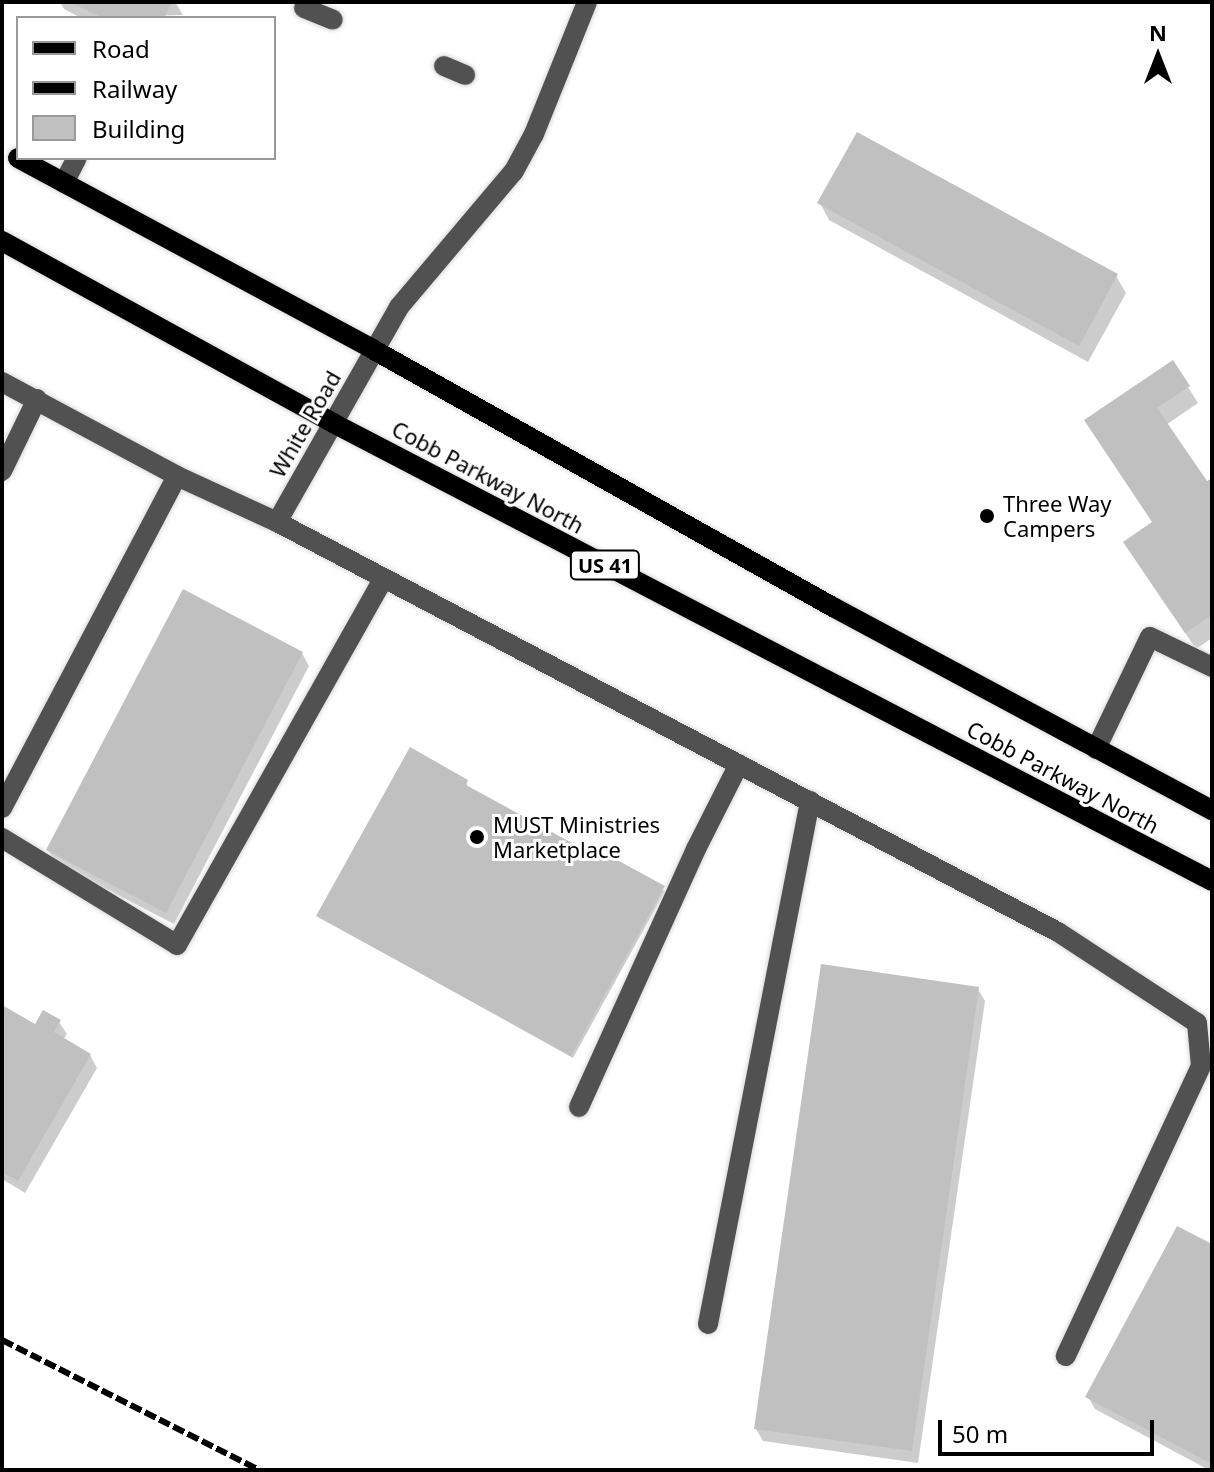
<!DOCTYPE html>
<style>
body{margin:0}
#map{position:relative;width:1214px;height:1472px;overflow:hidden;background:#fff;font-family:"Noto Sans",sans-serif}
div>[style]{position:absolute}
[style*='--x']{left:calc(var(--x)*1px);top:calc(var(--y)*1px);width:calc(var(--w)*1px);rotate:calc(var(--a)*1deg)}
.shadow>*{inset:0;background:#0003}
.building>*{inset:0;background:#c0c0c0}
.roads{filter:drop-shadow(0 0 2px #dbdbdb) drop-shadow(0 0 2px #dbdbdb)}
.minor>*{height:20px;margin:-10px;padding:0 10px;transform-origin:10px;border-radius:10px;background:#515151}
.major>*{height:20px;margin:-10px;padding:0 10px;transform-origin:10px;border-radius:10px;background:#000}
.rail>*{height:6px;margin-top:-3px;transform-origin:0;background:repeating-linear-gradient(90deg,#000 0 12px,transparent 0 16px)}
.dots>*{width:22px;height:22px;translate:-50% -50%;box-sizing:border-box;border:4px solid #fff;border-radius:50%}
span{translate:-50% -50%;white-space:nowrap;text-align:center;line-height:1.15;-webkit-text-stroke:6px #fff;paint-order:stroke}
.shield-label span{padding:2px 6px;background:#fff;border:2px solid;border-radius:6px;-webkit-text-stroke-width:0}
.shield-label{font-size:20px;color:#000;font-weight:700}
.street-label{font-size:22px;color:#000}
.poi-label{font-size:22px;color:#000}
.left{translate:0 -50%;text-align:left}
.frame{position:absolute;inset:0;border:4px solid #000;pointer-events:none}
.legend{position:absolute;left:16px;top:16px;width:260px;height:144px;box-sizing:border-box;background:#fff;border:2px solid #999;margin:0;padding:10px 14px;list-style:none;font-size:24px;color:#000}
.legend li{display:flex;align-items:center;gap:16px;height:40px}
.legend b{width:40px;border:2px solid #999}
.north{position:absolute;left:1118px;top:16px;width:80px;height:80px;-webkit-text-stroke:6px #fff;paint-order:stroke;rotate:0deg;font-size:22px;font-weight:700;line-height:32px;text-align:center;color:#000}
.north::after{content:'';display:block;margin:auto;width:28px;height:36px;background:#000;clip-path:polygon(50% 0,100% 100%,50% 72%,0 100%)}
.scale{position:absolute;left:938px;top:1420px;width:216px;height:36px;box-sizing:border-box;border:4px solid #000;border-top:0;padding-left:10px;font-size:24px;line-height:28px;white-space:nowrap;color:#000;-webkit-text-stroke:6px #fff;paint-order:stroke}
</style>
<div id="map">
<div class="shadow">
<div style="clip-path:polygon(60px 2px,175px 2px,183px 15px,81px 18px,64px 9px)"></div>
<div style="clip-path:polygon(820px 203px,1116px 276px,1126px 293px,1088px 362px,829px 220px)"></div>
<div style="clip-path:polygon(1188px 387px,1198px 403px,1166px 425px,1206px 484px,1212px 480px,1212px 638px,1196px 649px,1135px 559px,1154px 523px,1096px 437px)"></div>
<div style="clip-path:polygon(302px 653px,309px 666px,174px 924px,56px 863px,48px 850px)"></div>
<div style="clip-path:polygon(467px 781px,467px 788px,606px 864px,665px 891px,573px 1058px,318px 916px)"></div>
<div style="clip-path:polygon(978px 989px,985px 1001px,918px 1463px,763px 1441px,756px 1429px)"></div>
<div style="clip-path:polygon(2px 1007px,36px 1026px,59px 1022px,67px 1034px,63px 1040px,90px 1055px,97px 1068px,25px 1193px,2px 1179px)"></div>
<div style="clip-path:polygon(1212px 1247px,1212px 1470px,1209px 1470px,1095px 1409px,1088px 1397px)"></div>
</div>
<div class="building">
<div style="clip-path:polygon(70px 2px,172px 2px,164px 18px,103px 18px)"></div>
<div style="clip-path:polygon(857px 132px,1118px 274px,1079px 346px,817px 203px)"></div>
<div style="clip-path:polygon(1173px 360px,1190px 386px,1157px 408px,1207px 481px,1212px 478px,1212px 615px,1185px 633px,1123px 542px,1152px 522px,1084px 420px)"></div>
<div style="clip-path:polygon(183px 589px,303px 652px,166px 913px,46px 850px)"></div>
<div style="clip-path:polygon(410px 747px,468px 780px,466px 785px,605px 861px,608px 855px,665px 886px,571px 1056px,316px 916px)"></div>
<div style="clip-path:polygon(821px 964px,979px 987px,912px 1451px,754px 1429px)"></div>
<div style="clip-path:polygon(2px 1005px,35px 1024px,43px 1010px,61px 1020px,54px 1032px,91px 1054px,18px 1181px,2px 1172px)"></div>
<div style="clip-path:polygon(1177px 1226px,1212px 1244px,1212px 1464px,1085px 1397px)"></div>
</div>
<div class="roads">
<div class="minor">
<div style="--x:304;--y:8;--w:31;--a:22"></div>
<div style="--x:444;--y:66;--w:23;--a:23"></div>
<div style="--x:64;--y:183;--w:28;--a:-63"></div>
<div style="--x:2;--y:382;--w:199;--a:28.2"></div>
<div style="--x:177;--y:476;--w:110;--a:24.7"></div>
<div style="--x:277;--y:522;--w:882;--a:27.7"></div>
<div style="--x:1058;--y:932;--w:166;--a:33.2"></div>
<div style="--x:1197;--y:1023;--w:43;--a:84.7"></div>
<div style="--x:1201;--y:1066;--w:320;--a:115"></div>
<div style="--x:2;--y:471;--w:80;--a:-64.1"></div>
<div style="--x:277;--y:522;--w:247;--a:-60.4"></div>
<div style="--x:399;--y:307;--w:178;--a:-49.8"></div>
<div style="--x:514;--y:171;--w:42;--a:-61.6"></div>
<div style="--x:534;--y:134;--w:142;--a:-68.1"></div>
<div style="--x:1096;--y:749;--w:124;--a:-64.3"></div>
<div style="--x:1150;--y:637;--w:69;--a:25.8"></div>
<div style="--x:2;--y:808;--w:375;--a:-62.2"></div>
<div style="--x:2;--y:838;--w:205;--a:31.4"></div>
<div style="--x:177;--y:945;--w:421;--a:-60.6"></div>
<div style="--x:579;--y:1107;--w:283;--a:-65.6"></div>
<div style="--x:696;--y:849;--w:95;--a:-63.2"></div>
<div style="--x:708;--y:1324;--w:533;--a:-78.96"></div>
</div>
<div class="major">
<div style="--x:18;--y:158;--w:404;--a:28.3"></div>
<div style="--x:374;--y:350;--w:526;--a:29.25"></div>
<div style="--x:833;--y:607;--w:430;--a:28.2"></div>
<div style="--x:2;--y:241;--w:378;--a:28.8"></div>
<div style="--x:333;--y:423;--w:991;--a:27.52"></div>
</div>
</div>
<div class="rail">
<div style="--x:2;--y:1340;--w:288;--a:26.8"></div>
</div>
<div class="dots">
<div style="left:987px;top:516px;background:#000"></div>
<div style="left:477px;top:837px;background:#000"></div>
</div>
<div class="shield-label">
<span style="left:605px;top:565px">US 41</span>
</div>
<div class="street-label">
<span style="left:305px;top:424px;rotate:-60deg">White Road</span>
<span style="left:488px;top:477px;rotate:28deg">Cobb Parkway North</span>
<span style="left:1063px;top:777px;rotate:28deg">Cobb Parkway North</span>
</div>
<div class="poi-label">
<span class="left" style="left:1003px;top:516px">Three Way<br>Campers</span>
<span class="left" style="left:493px;top:837px">MUST Ministries<br>Marketplace</span>
</div>
<div class="frame"></div>
<ul class="legend">
<li><b style="height:10px;background:#000"></b>Road</li>
<li><b style="height:10px;background:#000"></b>Railway</li>
<li><b style="height:22px;background:#c0c0c0"></b>Building</li>
</ul>
<div class="north">N</div>
<div class="scale">50 m</div>
</div>
